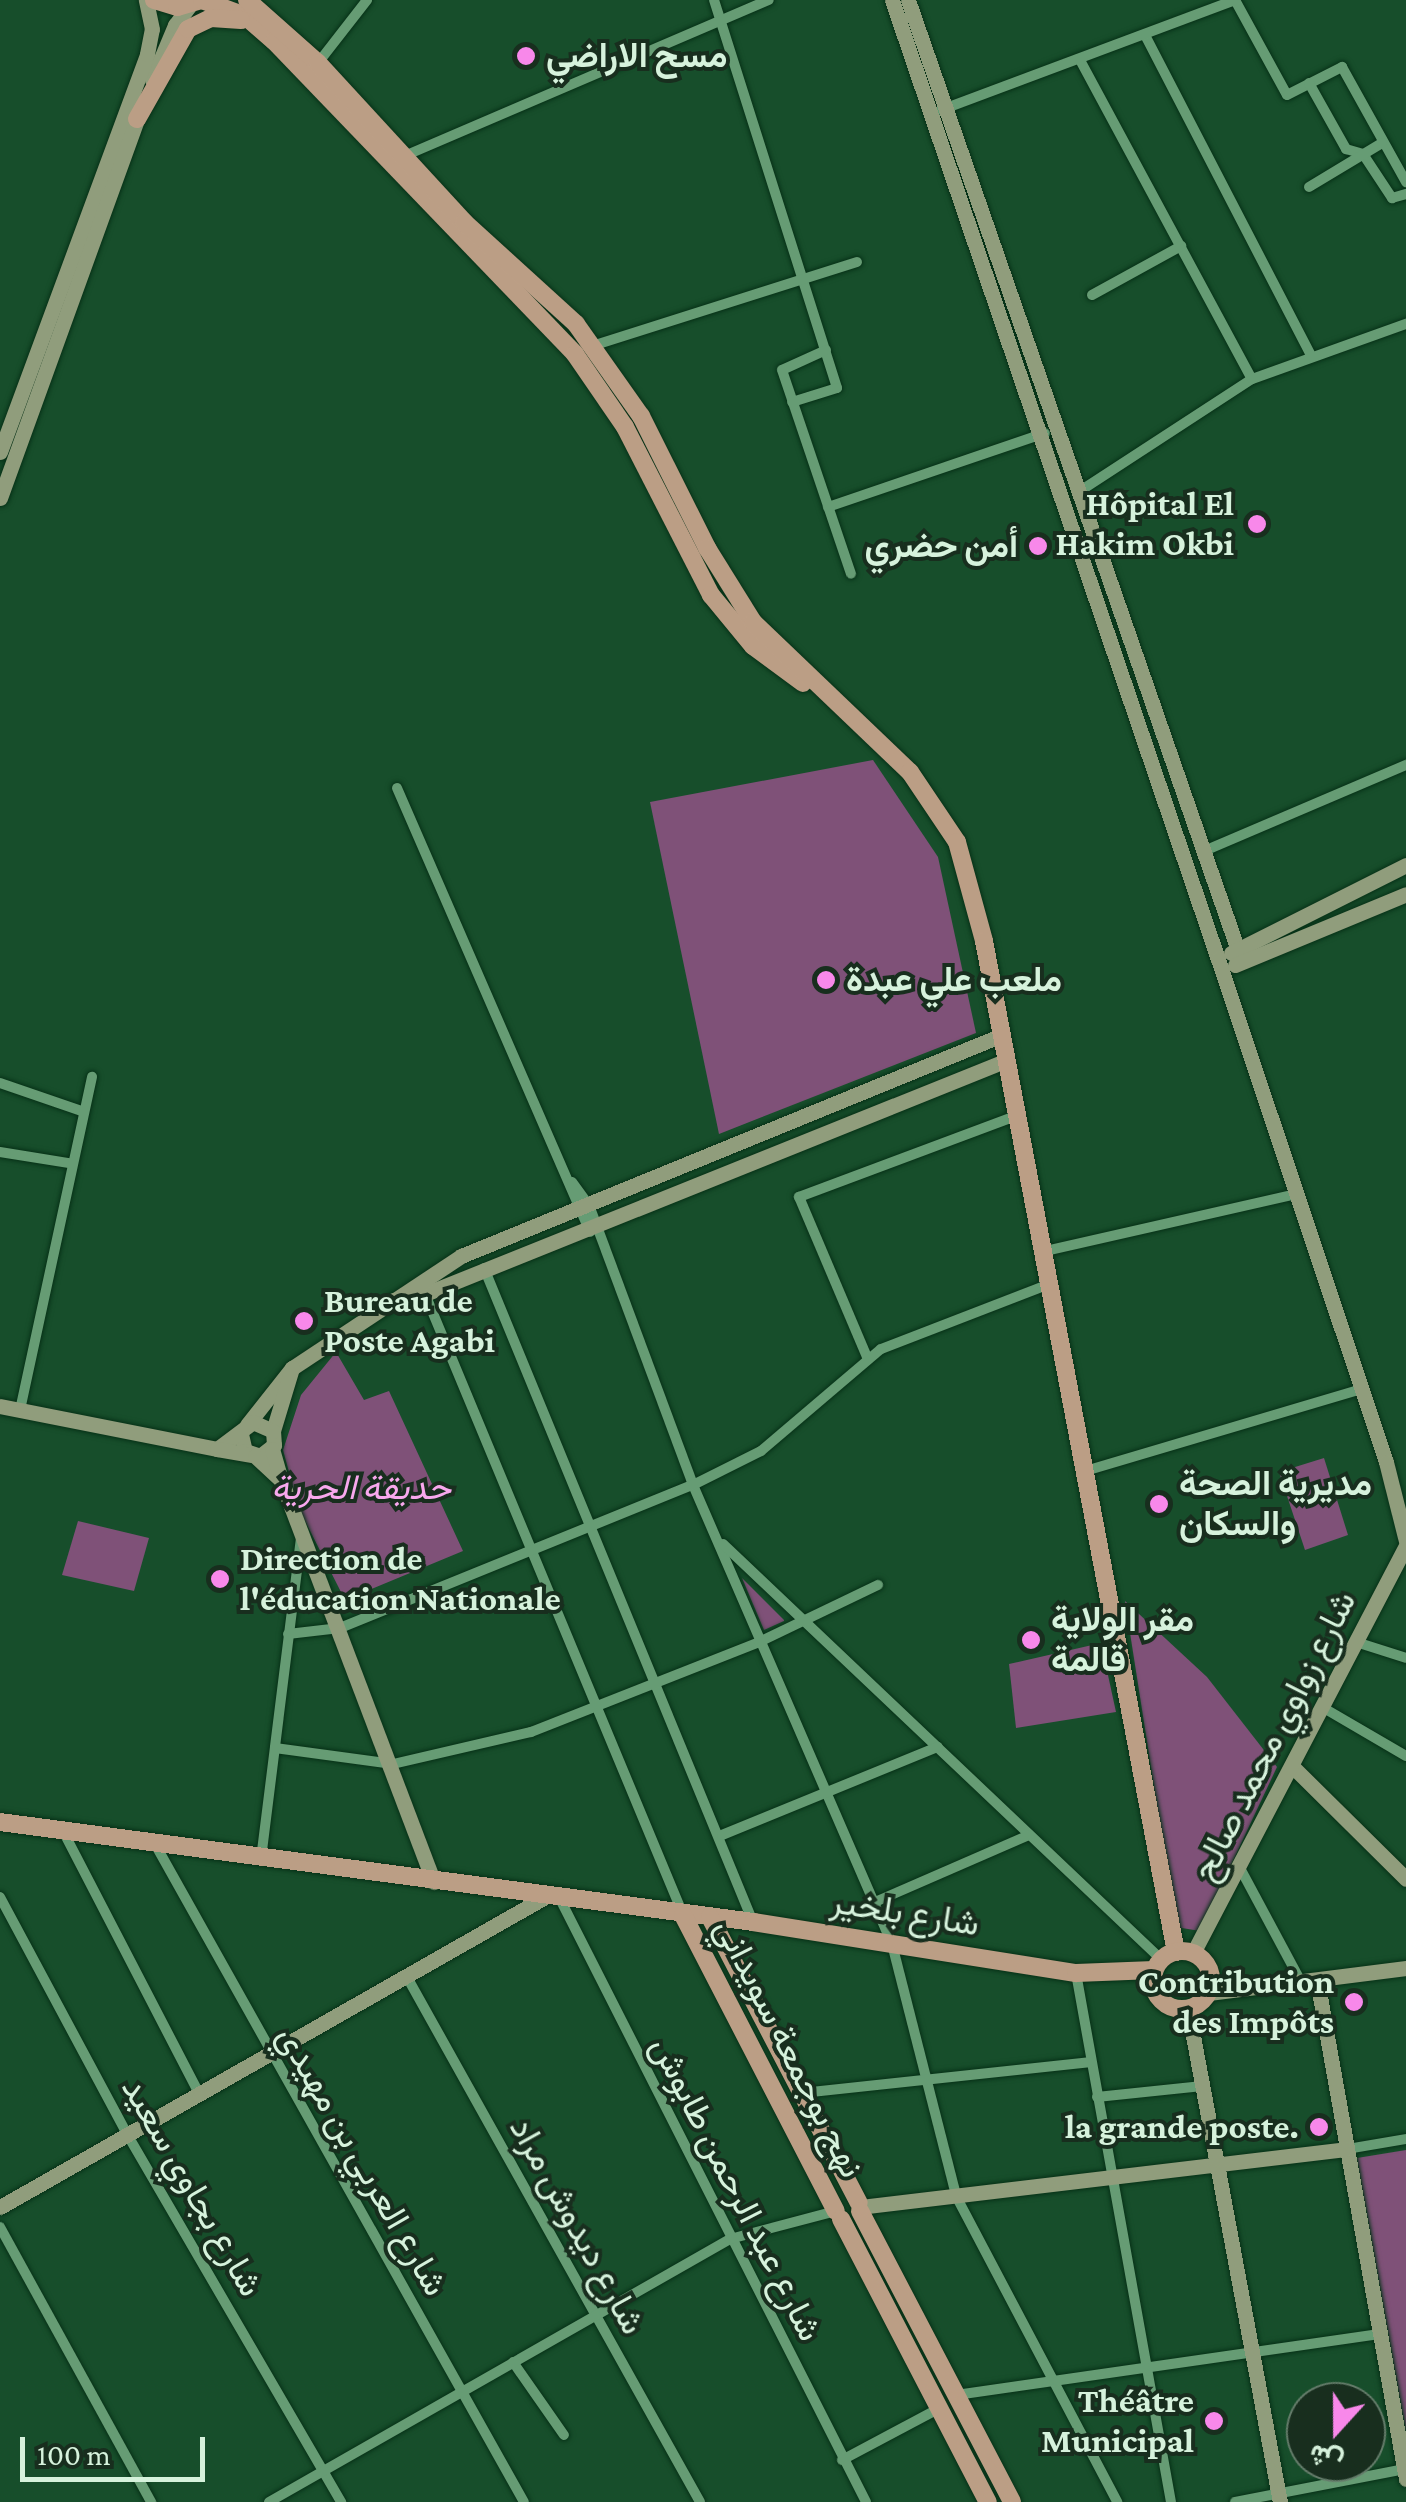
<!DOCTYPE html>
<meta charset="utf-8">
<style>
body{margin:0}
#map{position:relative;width:1406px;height:2502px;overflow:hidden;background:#174e2b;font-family:"Crimson Pro",Vazirmatn,serif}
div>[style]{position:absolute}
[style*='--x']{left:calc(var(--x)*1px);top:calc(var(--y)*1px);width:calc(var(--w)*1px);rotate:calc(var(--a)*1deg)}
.green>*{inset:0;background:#7f5178}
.roads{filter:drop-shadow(0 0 2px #073117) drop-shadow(0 0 2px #073117)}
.street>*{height:10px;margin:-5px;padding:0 5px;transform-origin:5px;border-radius:5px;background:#669c74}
.secondary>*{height:15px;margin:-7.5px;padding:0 7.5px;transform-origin:7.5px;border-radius:7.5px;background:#909d7c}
.primary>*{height:18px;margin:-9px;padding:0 9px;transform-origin:9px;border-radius:9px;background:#bb9e85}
.primary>.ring{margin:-9px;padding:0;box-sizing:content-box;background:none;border:18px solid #bb9e85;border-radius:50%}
.dots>*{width:28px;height:28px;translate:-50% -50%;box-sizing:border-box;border:5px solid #182e1e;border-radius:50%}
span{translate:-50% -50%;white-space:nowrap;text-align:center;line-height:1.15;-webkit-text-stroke:8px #182e1e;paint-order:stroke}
.poi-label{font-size:35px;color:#d6f2dc;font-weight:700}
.left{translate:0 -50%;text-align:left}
.right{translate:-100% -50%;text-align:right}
.park-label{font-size:35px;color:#f8a8ed;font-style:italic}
.street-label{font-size:35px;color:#d6f2dc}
.north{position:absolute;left:1286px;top:2382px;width:100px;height:100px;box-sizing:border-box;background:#182e1e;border:2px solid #647c6a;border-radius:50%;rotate:201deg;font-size:28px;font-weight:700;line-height:40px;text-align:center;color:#d6f2dc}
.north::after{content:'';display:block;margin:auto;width:35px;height:45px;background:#f888ea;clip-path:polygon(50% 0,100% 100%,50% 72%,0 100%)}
.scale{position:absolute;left:20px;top:2437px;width:185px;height:45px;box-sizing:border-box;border:5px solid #d6f2dc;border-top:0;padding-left:12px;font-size:30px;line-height:35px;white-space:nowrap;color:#d6f2dc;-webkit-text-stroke:8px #182e1e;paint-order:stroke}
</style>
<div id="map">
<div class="green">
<div style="clip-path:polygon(873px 760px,938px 857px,976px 1033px,719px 1134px,650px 802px)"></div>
<div style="clip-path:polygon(336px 1352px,364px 1400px,389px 1391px,463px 1551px,345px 1600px,299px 1509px,283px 1450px,301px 1395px)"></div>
<div style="clip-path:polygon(1324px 1458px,1348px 1535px,1305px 1550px,1279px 1472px)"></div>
<div style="clip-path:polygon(78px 1521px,149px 1538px,134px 1591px,62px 1575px)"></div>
<div style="clip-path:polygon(742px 1578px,784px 1620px,784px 1621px,764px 1630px)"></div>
<div style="clip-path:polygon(1125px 1601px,1207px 1677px,1277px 1767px,1200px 1931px,1176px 1927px)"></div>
<div style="clip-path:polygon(1101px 1643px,1116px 1712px,1016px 1728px,1009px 1664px)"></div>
<div style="clip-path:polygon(1406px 2150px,1406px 2432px,1357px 2158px)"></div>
</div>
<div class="roads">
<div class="street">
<div style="--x:714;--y:0;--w:407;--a:72.4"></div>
<div style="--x:837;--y:388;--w:47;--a:162.7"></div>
<div style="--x:1235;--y:0;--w:108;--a:61.3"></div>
<div style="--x:1287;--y:95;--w:62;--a:-27"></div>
<div style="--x:1342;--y:67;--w:132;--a:60.9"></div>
<div style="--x:1146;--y:37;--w:357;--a:62.6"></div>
<div style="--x:1080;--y:60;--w:362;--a:61.7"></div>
<div style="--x:318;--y:63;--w:80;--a:-52.1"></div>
<div style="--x:1309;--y:83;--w:76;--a:60.7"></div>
<div style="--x:1346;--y:149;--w:18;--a:16"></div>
<div style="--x:1363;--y:154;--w:53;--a:56.6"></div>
<div style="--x:1392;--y:198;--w:15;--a:-16"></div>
<div style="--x:941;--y:110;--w:314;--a:-20.5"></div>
<div style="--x:402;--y:157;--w:399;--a:-23.2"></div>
<div style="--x:1309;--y:187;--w:85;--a:-31.1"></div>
<div style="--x:1092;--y:295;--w:102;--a:-28.8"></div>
<div style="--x:592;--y:346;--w:278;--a:-17.6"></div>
<div style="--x:826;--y:350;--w:48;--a:155.6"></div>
<div style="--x:782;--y:370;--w:215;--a:71.3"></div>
<div style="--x:1077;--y:493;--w:209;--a:-33.1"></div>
<div style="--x:1252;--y:379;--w:164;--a:-19.7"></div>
<div style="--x:828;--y:507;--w:229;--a:-18.8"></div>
<div style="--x:397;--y:788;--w:484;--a:66.5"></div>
<div style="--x:1202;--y:852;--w:222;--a:-23.1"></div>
<div style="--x:0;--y:1083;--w:87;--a:18.9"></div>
<div style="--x:0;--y:1152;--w:70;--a:9.1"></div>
<div style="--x:572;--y:1182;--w:29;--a:54"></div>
<div style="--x:589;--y:1205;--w:299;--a:69.6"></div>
<div style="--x:693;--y:1485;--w:500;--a:66.56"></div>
<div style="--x:892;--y:1944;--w:260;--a:75.7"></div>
<div style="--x:956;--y:2196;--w:346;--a:62.2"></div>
<div style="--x:1041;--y:1252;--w:262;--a:-12.8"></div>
<div style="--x:484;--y:1268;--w:707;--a:67.64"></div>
<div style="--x:425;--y:1294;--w:669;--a:67.42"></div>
<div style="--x:867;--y:1357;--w:174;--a:-113"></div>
<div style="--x:799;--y:1197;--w:232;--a:-20.5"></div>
<div style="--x:20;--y:1410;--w:341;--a:-77.8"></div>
<div style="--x:1085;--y:1471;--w:288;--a:-16.5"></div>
<div style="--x:723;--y:1544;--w:603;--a:43.46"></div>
<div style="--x:288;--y:1634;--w:52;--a:-6.6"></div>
<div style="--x:340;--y:1628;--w:381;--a:-22.1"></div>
<div style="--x:693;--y:1485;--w:76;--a:-26.6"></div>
<div style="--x:761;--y:1451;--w:157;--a:-40.4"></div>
<div style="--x:881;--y:1349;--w:178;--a:-21.1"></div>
<div style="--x:1356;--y:1642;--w:52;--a:17.7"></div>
<div style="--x:1322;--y:1707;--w:97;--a:30.3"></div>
<div style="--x:275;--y:1748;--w:119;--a:7.7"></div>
<div style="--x:393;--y:1764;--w:142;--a:-13.1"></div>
<div style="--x:531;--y:1732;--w:245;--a:-21.5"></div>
<div style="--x:759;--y:1642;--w:132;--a:-25.6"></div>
<div style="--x:63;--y:1831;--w:295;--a:62.6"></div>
<div style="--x:722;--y:1835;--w:233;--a:-22.2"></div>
<div style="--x:155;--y:1844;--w:754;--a:60.72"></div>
<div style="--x:261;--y:1859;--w:325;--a:-82.9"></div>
<div style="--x:1240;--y:1868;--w:129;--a:61.8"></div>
<div style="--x:0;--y:1897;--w:269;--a:61.8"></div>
<div style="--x:127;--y:2134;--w:426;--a:59.8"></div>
<div style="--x:560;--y:1899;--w:676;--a:63.09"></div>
<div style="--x:875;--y:1902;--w:168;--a:-23.5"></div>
<div style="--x:1076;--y:1973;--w:537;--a:79.82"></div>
<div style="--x:407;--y:1977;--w:601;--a:60.83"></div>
<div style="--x:802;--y:2093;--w:291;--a:-6.1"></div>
<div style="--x:1097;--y:2097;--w:106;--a:-6"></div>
<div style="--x:1347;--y:2149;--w:60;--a:-9.6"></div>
<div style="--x:0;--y:2227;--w:314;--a:61.2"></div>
<div style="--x:513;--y:2362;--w:89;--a:55.1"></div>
<div style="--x:956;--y:2395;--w:428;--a:-8.2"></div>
<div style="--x:842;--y:2460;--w:109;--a:-28"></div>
<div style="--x:269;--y:2502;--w:531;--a:-29.7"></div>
<div style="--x:730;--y:2239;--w:110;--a:-14.8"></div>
<div style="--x:1235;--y:2502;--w:172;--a:-11"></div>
</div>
<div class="secondary">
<div style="--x:892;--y:0;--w:1013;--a:71.23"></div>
<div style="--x:1218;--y:959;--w:530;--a:71.53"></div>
<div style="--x:1386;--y:1462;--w:81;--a:75.8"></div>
<div style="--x:908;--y:0;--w:1018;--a:70.85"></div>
<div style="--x:152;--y:80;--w:60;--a:-67.3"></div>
<div style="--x:175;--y:25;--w:25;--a:-53"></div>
<div style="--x:0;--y:452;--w:424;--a:-69.7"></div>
<div style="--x:147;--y:54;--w:25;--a:-79"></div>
<div style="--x:152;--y:29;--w:30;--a:-102"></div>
<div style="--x:0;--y:498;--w:412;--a:-70.1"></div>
<div style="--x:1231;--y:953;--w:196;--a:-26.7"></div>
<div style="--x:1235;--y:965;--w:185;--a:-22.5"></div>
<div style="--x:393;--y:1300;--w:33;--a:-11"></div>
<div style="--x:425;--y:1294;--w:627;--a:-21.9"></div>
<div style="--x:292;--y:1368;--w:203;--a:-33.5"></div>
<div style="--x:461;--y:1256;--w:584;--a:-22.22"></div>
<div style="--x:0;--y:1406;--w:221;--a:11.2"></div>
<div style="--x:247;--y:1425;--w:73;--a:-51.7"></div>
<div style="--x:292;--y:1368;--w:66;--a:106.8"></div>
<div style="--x:241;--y:1434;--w:17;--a:77"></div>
<div style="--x:245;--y:1451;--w:16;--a:18"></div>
<div style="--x:260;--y:1456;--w:18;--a:-38"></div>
<div style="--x:274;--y:1445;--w:14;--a:-94"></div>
<div style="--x:273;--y:1431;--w:22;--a:-156"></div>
<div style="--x:253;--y:1422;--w:45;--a:143.1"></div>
<div style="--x:217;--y:1449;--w:34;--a:10"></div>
<div style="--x:255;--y:1456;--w:35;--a:43"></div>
<div style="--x:281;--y:1480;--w:32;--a:-106"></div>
<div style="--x:281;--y:1480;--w:430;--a:69.2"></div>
<div style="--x:1293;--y:1767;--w:159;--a:44.7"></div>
<div style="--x:1193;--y:1953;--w:460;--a:-62.4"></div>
<div style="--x:1317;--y:1980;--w:507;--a:79.89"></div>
<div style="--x:1208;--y:1993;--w:200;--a:-7.2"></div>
<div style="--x:1188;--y:2009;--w:502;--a:79.43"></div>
<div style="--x:0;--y:2207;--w:627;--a:-29.63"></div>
<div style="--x:860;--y:2207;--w:490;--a:-6.8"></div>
</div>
<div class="primary">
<div style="--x:154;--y:0;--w:24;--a:17"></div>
<div style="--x:177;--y:7;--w:25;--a:-16"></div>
<div style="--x:202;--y:0;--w:46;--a:20.4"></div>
<div style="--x:245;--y:16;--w:38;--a:41"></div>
<div style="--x:274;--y:41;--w:434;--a:46.1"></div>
<div style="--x:575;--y:354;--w:88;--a:55.6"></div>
<div style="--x:625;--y:427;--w:189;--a:62.9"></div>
<div style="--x:711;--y:595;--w:66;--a:50.5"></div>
<div style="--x:753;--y:646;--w:62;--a:36.5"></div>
<div style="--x:247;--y:0;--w:95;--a:41.6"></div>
<div style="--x:318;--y:63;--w:216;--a:47.4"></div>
<div style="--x:464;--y:222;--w:151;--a:42.3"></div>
<div style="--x:576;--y:324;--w:113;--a:54.8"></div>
<div style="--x:641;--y:416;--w:148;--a:63.4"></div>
<div style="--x:707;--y:548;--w:87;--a:58.1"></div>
<div style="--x:753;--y:622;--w:217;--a:43.7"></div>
<div style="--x:910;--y:772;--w:84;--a:56.1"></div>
<div style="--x:957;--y:842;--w:103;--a:74.7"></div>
<div style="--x:984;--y:941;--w:1029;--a:79.25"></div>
<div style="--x:137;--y:119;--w:103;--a:-60.5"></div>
<div style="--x:188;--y:29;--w:25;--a:-26"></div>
<div style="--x:211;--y:18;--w:30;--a:4"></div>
<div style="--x:0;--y:1822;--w:760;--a:7.56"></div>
<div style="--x:753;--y:1922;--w:327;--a:9"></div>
<div style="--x:1076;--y:1973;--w:78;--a:-2.2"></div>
<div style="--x:683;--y:1915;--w:333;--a:62.7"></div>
<div style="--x:710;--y:1917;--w:322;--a:62.5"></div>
<div class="ring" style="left:1153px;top:1951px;width:40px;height:40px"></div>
<div style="--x:860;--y:2211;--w:328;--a:62.4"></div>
<div style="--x:841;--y:2219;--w:319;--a:62.6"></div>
</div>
</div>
<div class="dots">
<div style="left:526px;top:56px;background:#f888ea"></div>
<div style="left:1257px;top:524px;background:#f888ea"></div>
<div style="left:1038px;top:546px;background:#f888ea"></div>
<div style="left:826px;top:980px;background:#f888ea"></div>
<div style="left:304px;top:1321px;background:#f888ea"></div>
<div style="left:1159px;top:1504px;background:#f888ea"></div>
<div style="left:220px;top:1579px;background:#f888ea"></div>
<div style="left:1031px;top:1640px;background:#f888ea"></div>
<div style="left:1354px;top:2002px;background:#f888ea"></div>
<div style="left:1319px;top:2127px;background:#f888ea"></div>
<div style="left:1214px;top:2421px;background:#f888ea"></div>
</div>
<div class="poi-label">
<span class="left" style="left:546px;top:56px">مسح الاراضي</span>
<span class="right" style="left:1234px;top:524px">Hôpital El<br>Hakim Okbi</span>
<span class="right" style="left:1018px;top:546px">أمن حضري</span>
<span class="left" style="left:846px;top:980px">ملعب علي عبدة</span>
<span class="left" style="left:324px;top:1321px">Bureau de<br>Poste Agabi</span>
<span class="left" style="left:1179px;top:1504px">مديرية الصحة<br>والسكان</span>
<span class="left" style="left:240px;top:1579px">Direction de<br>l'éducation Nationale</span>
<span class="left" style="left:1051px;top:1640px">مقر الولاية<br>قالمة</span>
<span class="right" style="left:1334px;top:2002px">Contribution<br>des Impôts</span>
<span class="right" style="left:1299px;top:2127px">la grande poste.</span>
<span class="right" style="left:1194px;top:2421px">Théâtre<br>Municipal</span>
</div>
<div class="park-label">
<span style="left:361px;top:1488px">حديقة الحرية</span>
</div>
<div class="street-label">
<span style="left:1274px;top:1736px;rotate:-63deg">شارع زواوي محمد صالح</span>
<span style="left:905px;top:1913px;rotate:9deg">شارع بلخير</span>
<span style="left:789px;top:2048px;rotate:63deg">نهج بوجمعة سويداني</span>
<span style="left:362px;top:2161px;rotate:60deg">شارع العربي بن مهيدي</span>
<span style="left:192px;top:2187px;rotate:60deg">شارع بجاوي سعيد</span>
<span style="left:736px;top:2189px;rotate:63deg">شارع عبد الرحمن طابوش</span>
<span style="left:577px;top:2226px;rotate:61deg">شارع ديدوش مراد</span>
</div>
<div class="north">ش</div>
<div class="scale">100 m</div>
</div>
